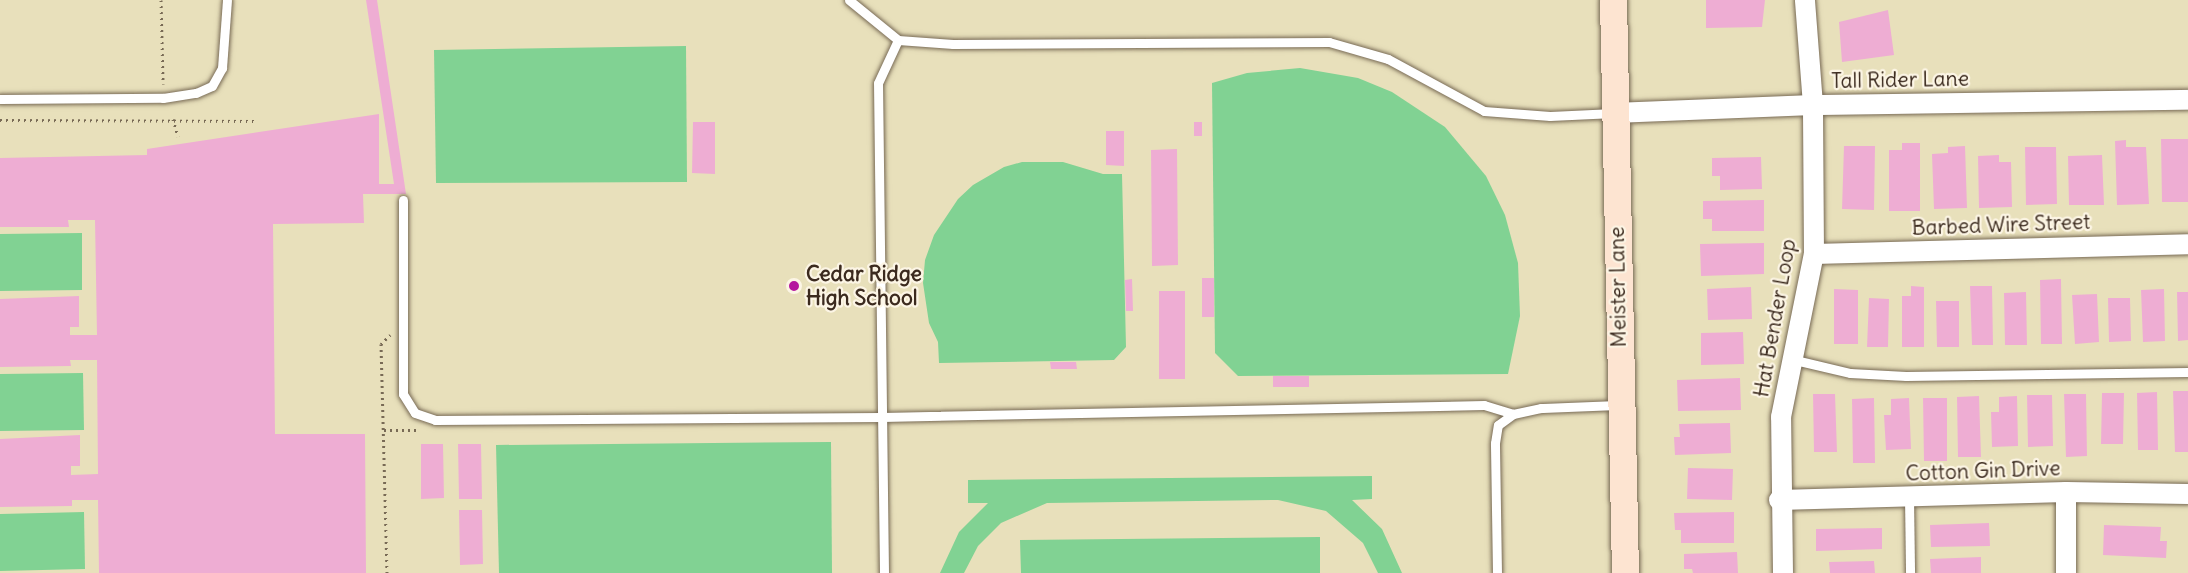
<!DOCTYPE html>
<style>
body{margin:0}
#map{position:relative;width:2188px;height:573px;overflow:hidden;background:#e8e0bb;font-family:Delius,sans-serif}
div>[style]{position:absolute}
[style*='--x']{left:calc(var(--x)*1px);top:calc(var(--y)*1px);width:calc(var(--w)*1px);rotate:calc(var(--a)*1deg)}
.green>*{inset:0;background:#81d293}
.building>*{inset:0;background:#eeadd3}
.path>*{height:3px;margin-top:-1.5px;transform-origin:0;background:repeating-linear-gradient(90deg,#786a55 0 1.5px,transparent 0 6px)}
.roads{filter:drop-shadow(0 0 2px #786a55) drop-shadow(0 0 2px #786a55)}
.lane>*{height:9px;margin:-4.5px;padding:0 4.5px;transform-origin:4.5px;border-radius:4.5px;background:#fff}
.street>*{height:20px;margin:-10px;padding:0 10px;transform-origin:10px;border-radius:10px;background:#fff}
.secondary>*{height:27px;margin:-13.5px;padding:0 13.5px;transform-origin:13.5px;border-radius:13.5px;background:#fde4d1}
.dots>*{width:16px;height:16px;translate:-50% -50%;box-sizing:border-box;border:3px solid #fcf5e5;border-radius:50%}
span{translate:-50% -50%;white-space:nowrap;text-align:center;line-height:1.15;-webkit-text-stroke:4.5px #fcf5e5;paint-order:stroke}
.street-label{font-size:21px;color:#3b2a1e}
.poi-label{font-size:21px;color:#3b2a1e;font-weight:700}
.left{translate:0 -50%;text-align:left}
</style>
<div id="map">
<div class="green">
<div style="clip-path:polygon(686px 46px,687px 182px,436px 183px,434px 50px)"></div>
<div style="clip-path:polygon(1300px 68px,1358px 78px,1392px 92px,1445px 127px,1486px 176px,1505px 215px,1518px 263px,1520px 316px,1508px 374px,1238px 376px,1215px 353px,1212px 83px,1247px 73px)"></div>
<div style="clip-path:polygon(1022px 162px,1063px 162px,1103px 174px,1122px 174px,1126px 347px,1114px 360px,939px 363px,938px 342px,929px 323px,923px 283px,925px 260px,934px 235px,958px 199px,973px 185px,1004px 167px)"></div>
<div style="clip-path:polygon(82px 233px,82px 290px,0 291px,0 234px)"></div>
<div style="clip-path:polygon(83px 373px,84px 430px,0 431px,0 374px)"></div>
<div style="clip-path:polygon(831px 442px,832px 573px,499px 573px,496px 445px)"></div>
<div style="clip-path:polygon(1372px 476px,1372px 499px,1352px 500px,1382px 529px,1402px 573px,1378px 573px,1363px 543px,1326px 511px,1278px 500px,1047px 503px,1001px 523px,978px 546px,964px 573px,940px 573px,959px 532px,988px 503px,968px 503px,968px 480px)"></div>
<div style="clip-path:polygon(84px 512px,85px 569px,0 571px,0 514px)"></div>
<div style="clip-path:polygon(1320px 537px,1320px 573px,1021px 573px,1020px 540px)"></div>
</div>
<div class="building">
<div style="clip-path:polygon(366px 0,377px 0,406px 194px,363px 194px,364px 223px,273px 224px,275px 434px,365px 434px,366px 573px,99px 573px,98px 500px,72px 500px,72px 506px,0 507px,0 439px,80px 435px,80px 466px,71px 466px,71px 475px,98px 474px,97px 360px,70px 360px,71px 366px,0 367px,0 299px,79px 296px,79px 327px,70px 327px,70px 335px,97px 335px,95px 220px,68px 220px,69px 227px,0 227px,0 158px,147px 155px,147px 149px,379px 114px,379px 184px,394px 184px)"></div>
<div style="clip-path:polygon(1706px 0,1765px 0,1762px 27px,1706px 28px)"></div>
<div style="clip-path:polygon(1888px 10px,1894px 55px,1842px 62px,1839px 22px)"></div>
<div style="clip-path:polygon(693px 122px,715px 122px,715px 174px,692px 173px)"></div>
<div style="clip-path:polygon(1194px 122px,1202px 122px,1202px 136px,1194px 136px)"></div>
<div style="clip-path:polygon(1106px 131px,1124px 131px,1124px 166px,1106px 165px)"></div>
<div style="clip-path:polygon(2161px 139px,2188px 139px,2188px 202px,2162px 202px)"></div>
<div style="clip-path:polygon(2126px 140px,2126px 147px,2146px 147px,2149px 204px,2117px 205px,2115px 141px)"></div>
<div style="clip-path:polygon(1902px 143px,1920px 143px,1920px 211px,1889px 211px,1889px 150px,1902px 150px)"></div>
<div style="clip-path:polygon(1844px 146px,1875px 146px,1874px 210px,1842px 209px)"></div>
<div style="clip-path:polygon(1965px 146px,1967px 208px,1934px 209px,1932px 154px,1948px 153px,1948px 147px)"></div>
<div style="clip-path:polygon(2025px 147px,2056px 147px,2057px 204px,2026px 205px)"></div>
<div style="clip-path:polygon(1177px 149px,1178px 265px,1152px 266px,1151px 150px)"></div>
<div style="clip-path:polygon(1999px 155px,1999px 162px,2011px 162px,2012px 207px,1979px 208px,1978px 156px)"></div>
<div style="clip-path:polygon(2102px 155px,2104px 205px,2069px 205px,2068px 156px)"></div>
<div style="clip-path:polygon(1761px 157px,1762px 189px,1720px 190px,1720px 176px,1712px 176px,1712px 158px)"></div>
<div style="clip-path:polygon(1764px 200px,1764px 231px,1712px 231px,1712px 219px,1703px 219px,1703px 201px)"></div>
<div style="clip-path:polygon(1764px 243px,1764px 274px,1701px 276px,1700px 244px)"></div>
<div style="clip-path:polygon(1202px 278px,1214px 278px,1214px 317px,1202px 317px)"></div>
<div style="clip-path:polygon(1132px 279px,1133px 311px,1126px 311px,1125px 280px)"></div>
<div style="clip-path:polygon(2061px 279px,2062px 344px,2041px 344px,2040px 280px)"></div>
<div style="clip-path:polygon(1911px 286px,1924px 287px,1924px 347px,1902px 347px,1902px 296px,1911px 296px)"></div>
<div style="clip-path:polygon(1970px 286px,1992px 286px,1993px 345px,1972px 345px)"></div>
<div style="clip-path:polygon(1751px 287px,1752px 319px,1708px 320px,1707px 289px)"></div>
<div style="clip-path:polygon(1834px 289px,1858px 290px,1858px 344px,1834px 344px)"></div>
<div style="clip-path:polygon(2164px 289px,2165px 341px,2143px 342px,2141px 290px)"></div>
<div style="clip-path:polygon(1159px 291px,1185px 291px,1185px 379px,1159px 379px)"></div>
<div style="clip-path:polygon(2026px 292px,2027px 345px,2005px 345px,2004px 293px)"></div>
<div style="clip-path:polygon(2177px 292px,2188px 292px,2188px 340px,2178px 341px)"></div>
<div style="clip-path:polygon(2097px 294px,2099px 342px,2075px 344px,2072px 295px)"></div>
<div style="clip-path:polygon(1869px 298px,1889px 299px,1888px 347px,1867px 347px)"></div>
<div style="clip-path:polygon(2108px 298px,2130px 298px,2131px 341px,2109px 342px)"></div>
<div style="clip-path:polygon(1936px 301px,1959px 301px,1959px 347px,1937px 347px)"></div>
<div style="clip-path:polygon(1743px 332px,1744px 364px,1701px 365px,1701px 333px)"></div>
<div style="clip-path:polygon(1050px 362px,1076px 362px,1077px 369px,1051px 369px)"></div>
<div style="clip-path:polygon(1273px 376px,1309px 376px,1309px 387px,1273px 387px)"></div>
<div style="clip-path:polygon(1740px 378px,1741px 410px,1678px 411px,1677px 380px)"></div>
<div style="clip-path:polygon(2173px 391px,2188px 391px,2188px 452px,2175px 452px)"></div>
<div style="clip-path:polygon(2157px 392px,2158px 450px,2138px 450px,2137px 393px)"></div>
<div style="clip-path:polygon(2102px 393px,2124px 393px,2123px 444px,2101px 444px)"></div>
<div style="clip-path:polygon(1813px 394px,1835px 394px,1837px 452px,1814px 452px)"></div>
<div style="clip-path:polygon(2064px 394px,2086px 394px,2087px 456px,2066px 457px)"></div>
<div style="clip-path:polygon(2027px 395px,2052px 395px,2053px 446px,2028px 447px)"></div>
<div style="clip-path:polygon(1979px 396px,1981px 457px,1958px 457px,1957px 397px)"></div>
<div style="clip-path:polygon(2017px 396px,2018px 446px,1992px 447px,1991px 412px,1999px 412px,1999px 397px)"></div>
<div style="clip-path:polygon(1874px 398px,1875px 463px,1853px 463px,1852px 399px)"></div>
<div style="clip-path:polygon(1909px 398px,1911px 449px,1886px 450px,1884px 415px,1891px 415px,1891px 399px)"></div>
<div style="clip-path:polygon(1923px 398px,1947px 398px,1947px 461px,1924px 461px)"></div>
<div style="clip-path:polygon(1730px 423px,1731px 453px,1675px 455px,1674px 437px,1680px 437px,1679px 424px)"></div>
<div style="clip-path:polygon(421px 444px,443px 444px,444px 498px,421px 499px)"></div>
<div style="clip-path:polygon(458px 444px,481px 444px,482px 499px,459px 499px)"></div>
<div style="clip-path:polygon(1688px 468px,1733px 469px,1732px 500px,1687px 499px)"></div>
<div style="clip-path:polygon(459px 510px,482px 510px,483px 564px,460px 565px)"></div>
<div style="clip-path:polygon(1734px 512px,1734px 543px,1681px 543px,1681px 530px,1675px 530px,1674px 513px)"></div>
<div style="clip-path:polygon(1989px 523px,1990px 546px,1931px 547px,1930px 525px)"></div>
<div style="clip-path:polygon(2104px 525px,2161px 527px,2160px 541px,2167px 541px,2166px 558px,2103px 555px)"></div>
<div style="clip-path:polygon(1882px 528px,1882px 549px,1816px 551px,1816px 529px)"></div>
<div style="clip-path:polygon(1737px 552px,1738px 573px,1693px 573px,1692px 569px,1684px 569px,1684px 554px)"></div>
<div style="clip-path:polygon(1981px 557px,1981px 573px,1931px 573px,1930px 559px)"></div>
<div style="clip-path:polygon(1874px 561px,1875px 573px,1830px 573px,1829px 562px)"></div>
</div>
<div class="path">
<div style="--x:161;--y:0;--w:84;--a:88.6"></div>
<div style="--x:173;--y:119;--w:18;--a:74"></div>
<div style="--x:0;--y:120;--w:257;--a:0.2"></div>
<div style="--x:384;--y:430;--w:35;--a:0"></div>
<div style="--x:387;--y:573;--w:229;--a:-91.5"></div>
<div style="--x:381;--y:344;--w:13;--a:-45"></div>
</div>
<div class="roads">
<div class="lane">
<div style="--x:849;--y:0;--w:63;--a:39.2"></div>
<div style="--x:898;--y:40;--w:55;--a:4.2"></div>
<div style="--x:953;--y:44;--w:376;--a:-0.3"></div>
<div style="--x:1329;--y:42;--w:61;--a:16.1"></div>
<div style="--x:1388;--y:59;--w:109;--a:28.4"></div>
<div style="--x:1484;--y:111;--w:66;--a:4.3"></div>
<div style="--x:1550;--y:116;--w:64;--a:-2.7"></div>
<div style="--x:0;--y:99;--w:163;--a:-0.4"></div>
<div style="--x:163;--y:98;--w:33;--a:-9"></div>
<div style="--x:196;--y:93;--w:17;--a:-24"></div>
<div style="--x:212;--y:86;--w:21;--a:-61"></div>
<div style="--x:222;--y:68;--w:68;--a:-85.8"></div>
<div style="--x:403;--y:200;--w:194;--a:90"></div>
<div style="--x:403;--y:394;--w:22;--a:58"></div>
<div style="--x:415;--y:413;--w:21;--a:19"></div>
<div style="--x:435;--y:420;--w:447;--a:-0.4"></div>
<div style="--x:882;--y:417;--w:602;--a:-1.14"></div>
<div style="--x:1484;--y:405;--w:30;--a:17"></div>
<div style="--x:1795;--y:360;--w:57;--a:13.3"></div>
<div style="--x:1850;--y:373;--w:56;--a:3.1"></div>
<div style="--x:1906;--y:376;--w:282;--a:-0.8"></div>
<div style="--x:1909;--y:497;--w:76;--a:89.2"></div>
<div style="--x:884;--y:573;--w:490;--a:-90.7"></div>
<div style="--x:878;--y:83;--w:47;--a:-65.1"></div>
<div style="--x:1497;--y:573;--w:130;--a:-90.9"></div>
<div style="--x:1495;--y:443;--w:18;--a:-81"></div>
<div style="--x:1498;--y:425;--w:19;--a:-36"></div>
<div style="--x:1513;--y:414;--w:29;--a:-12"></div>
<div style="--x:1541;--y:408;--w:78;--a:-2.2"></div>
</div>
<div class="street">
<div style="--x:1614;--y:113;--w:199;--a:-2.3"></div>
<div style="--x:1813;--y:105;--w:375;--a:-0.8"></div>
<div style="--x:1814;--y:254;--w:374;--a:-1.5"></div>
<div style="--x:1779;--y:500;--w:287;--a:-1.6"></div>
<div style="--x:2066;--y:492;--w:122;--a:0.9"></div>
<div style="--x:1783;--y:573;--w:156;--a:-90.7"></div>
<div style="--x:1781;--y:417;--w:166;--a:-78.6"></div>
<div style="--x:1814;--y:254;--w:149;--a:-90.4"></div>
<div style="--x:1813;--y:105;--w:105;--a:-94.4"></div>
<div style="--x:2066;--y:573;--w:81;--a:-90"></div>
</div>
<div class="secondary">
<div style="--x:1613;--y:0;--w:573;--a:88.8"></div>
</div>
</div>
<div class="dots">
<div style="left:794px;top:286px;background:#b5179e"></div>
</div>
<div class="street-label">
<span style="left:1900px;top:80px;rotate:-1deg">Tall Rider Lane</span>
<span style="left:2001px;top:225px;rotate:-2deg">Barbed Wire Street</span>
<span style="left:1618px;top:287px;rotate:-91deg">Meister Lane</span>
<span style="left:1775px;top:318px;rotate:-80deg">Hat Bender Loop</span>
<span style="left:1983px;top:471px;rotate:-2deg">Cotton Gin Drive</span>
</div>
<div class="poi-label">
<span class="left" style="left:806px;top:286px">Cedar Ridge<br>High School</span>
</div>
</div>
